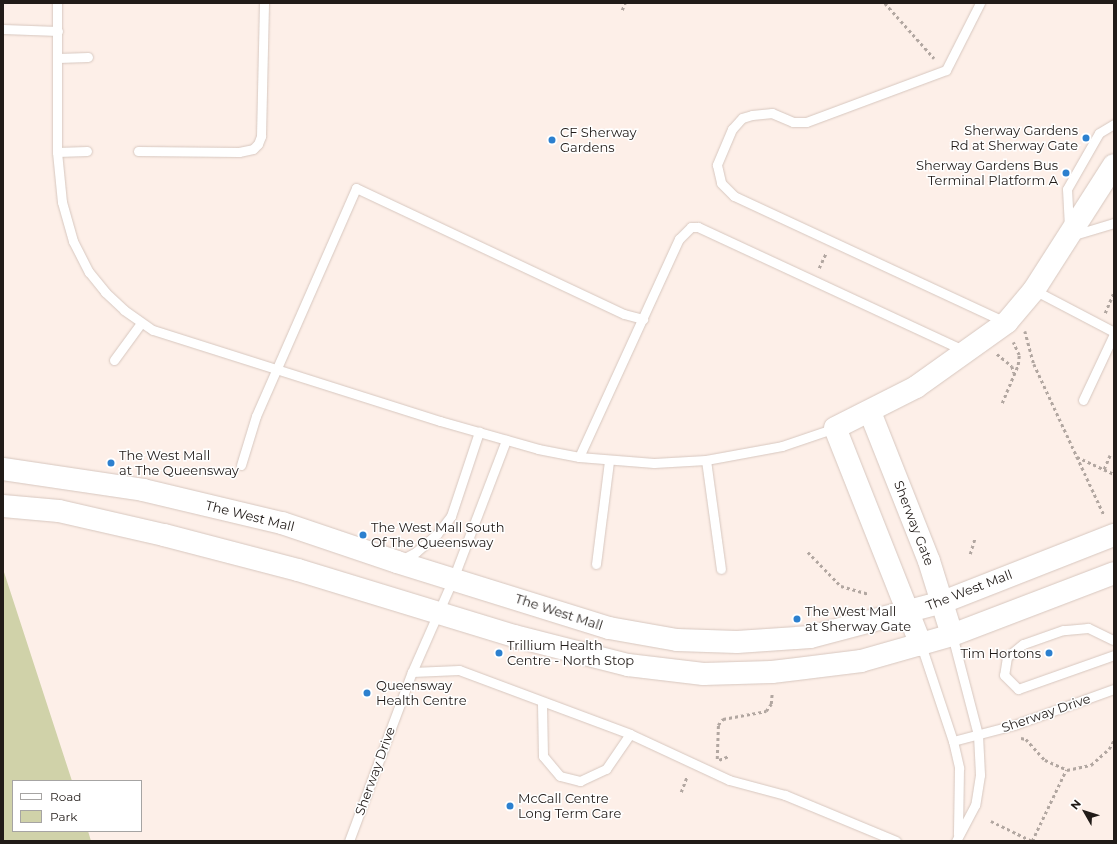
<!DOCTYPE html>
<style>
body{margin:0}
#map{position:relative;width:1117px;height:844px;overflow:hidden;background:#fdefe8;font-family:Montserrat,sans-serif}
div>[style]{position:absolute}
[style*='--x']{left:calc(var(--x)*1px);top:calc(var(--y)*1px);width:calc(var(--w)*1px);rotate:calc(var(--a)*1deg)}
.green>*{inset:0;background:#d0d2a9}
.path>*{height:2.5px;margin-top:-1.25px;transform-origin:0;background:repeating-linear-gradient(90deg,#b2a7a1 0 3px,transparent 0 6px)}
.roads{filter:drop-shadow(0 0 1px #d7c7bf) drop-shadow(0 0 1px #d7c7bf)}
.lane>*{height:9px;margin:-4.5px;padding:0 4.5px;transform-origin:4.5px;border-radius:4.5px;background:#fff}
.secondary>*{height:22px;margin:-11px;padding:0 11px;transform-origin:11px;border-radius:11px;background:#fff}
.dots>*{width:11px;height:11px;translate:-50% -50%;box-sizing:border-box;border:2px solid #fff;border-radius:50%}
span{translate:-50% -50%;white-space:nowrap;text-align:center;line-height:1.15;-webkit-text-stroke:3px #fff;paint-order:stroke}
.poi-label{font-size:13px;color:#211b18}
.right{translate:-100% -50%;text-align:right}
.left{translate:0 -50%;text-align:left}
.street-label{font-size:13px;color:#211b18}
.frame{position:absolute;inset:0;border:4px solid #211b18;pointer-events:none}
.legend{position:absolute;left:12px;top:780px;width:130px;height:52px;box-sizing:border-box;background:#fff;border:1px solid #a6a4a3;margin:0;padding:5px 7px;list-style:none;font-size:12px;color:#211b18}
.legend li{display:flex;align-items:center;gap:8px;height:20px}
.legend b{width:20px;border:1px solid #a6a4a3}
.north{position:absolute;left:1065px;top:792px;width:40px;height:40px;-webkit-text-stroke:3px #fff;paint-order:stroke;rotate:309deg;font-size:11px;font-weight:700;line-height:16px;text-align:center;color:#211b18}
.north::after{content:'';display:block;margin:auto;width:14px;height:18px;background:#211b18;clip-path:polygon(50% 0,100% 100%,50% 72%,0 100%)}
</style>
<div id="map">
<div class="green">
<div style="clip-path:polygon(3px 569px,72px 781px,13px 781px,13px 831px,88px 831px,91px 841px,3px 841px)"></div>
</div>
<div class="path">
<div style="--x:885;--y:3;--w:74;--a:48.3"></div>
<div style="--x:622;--y:10;--w:8;--a:-67"></div>
<div style="--x:819;--y:268;--w:17;--a:-65"></div>
<div style="--x:1105;--y:313;--w:23;--a:-67"></div>
<div style="--x:1025;--y:331;--w:34;--a:75"></div>
<div style="--x:1034;--y:364;--w:166;--a:65.1"></div>
<div style="--x:997;--y:354;--w:19;--a:39"></div>
<div style="--x:1012;--y:366;--w:7;--a:74"></div>
<div style="--x:1002;--y:403;--w:41;--a:-67.2"></div>
<div style="--x:1018;--y:365;--w:10;--a:-84"></div>
<div style="--x:1019;--y:355;--w:14;--a:-115"></div>
<div style="--x:1077;--y:457;--w:41;--a:24.7"></div>
<div style="--x:1104;--y:469;--w:15;--a:-67"></div>
<div style="--x:808;--y:552;--w:47;--a:45.9"></div>
<div style="--x:841;--y:586;--w:29;--a:16"></div>
<div style="--x:970;--y:554;--w:17;--a:-73"></div>
<div style="--x:1021;--y:738;--w:5;--a:11"></div>
<div style="--x:1026;--y:739;--w:28;--a:48"></div>
<div style="--x:1045;--y:760;--w:24;--a:24"></div>
<div style="--x:1067;--y:770;--w:25;--a:-12"></div>
<div style="--x:1091;--y:765;--w:24;--a:-42"></div>
<div style="--x:1109;--y:749;--w:10;--a:-61"></div>
<div style="--x:717;--y:759;--w:34;--a:-88"></div>
<div style="--x:718;--y:725;--w:8;--a:-50"></div>
<div style="--x:723;--y:719;--w:44;--a:-10.5"></div>
<div style="--x:766;--y:711;--w:9;--a:-54"></div>
<div style="--x:771;--y:704;--w:12;--a:-85"></div>
<div style="--x:719;--y:760;--w:11;--a:-22"></div>
<div style="--x:681;--y:792;--w:17;--a:-69"></div>
<div style="--x:991;--y:821;--w:46;--a:26"></div>
<div style="--x:1032;--y:841;--w:79;--a:-64.4"></div>
</div>
<div class="roads">
<div class="lane">
<div style="--x:57;--y:3;--w:149;--a:90"></div>
<div style="--x:57;--y:152;--w:50;--a:84.3"></div>
<div style="--x:62;--y:202;--w:41;--a:74.2"></div>
<div style="--x:73;--y:241;--w:35;--a:63"></div>
<div style="--x:89;--y:272;--w:26;--a:51"></div>
<div style="--x:105;--y:292;--w:26;--a:43"></div>
<div style="--x:124;--y:310;--w:35;--a:35"></div>
<div style="--x:153;--y:330;--w:301;--a:17.6"></div>
<div style="--x:440;--y:421;--w:102;--a:15.9"></div>
<div style="--x:538;--y:449;--w:42;--a:11"></div>
<div style="--x:579;--y:457;--w:75;--a:4.6"></div>
<div style="--x:654;--y:463;--w:52;--a:-3.3"></div>
<div style="--x:706;--y:460;--w:77;--a:-10.4"></div>
<div style="--x:782;--y:446;--w:56;--a:-18.8"></div>
<div style="--x:980;--y:3;--w:75;--a:116.9"></div>
<div style="--x:946;--y:70;--w:149;--a:159.6"></div>
<div style="--x:806;--y:122;--w:13;--a:180"></div>
<div style="--x:793;--y:122;--w:23;--a:-157"></div>
<div style="--x:772;--y:113;--w:20;--a:174"></div>
<div style="--x:752;--y:115;--w:10;--a:163"></div>
<div style="--x:742;--y:118;--w:15;--a:132"></div>
<div style="--x:732;--y:129;--w:39;--a:113"></div>
<div style="--x:717;--y:165;--w:18;--a:77"></div>
<div style="--x:721;--y:183;--w:18;--a:45"></div>
<div style="--x:734;--y:196;--w:300;--a:24.9"></div>
<div style="--x:3;--y:29;--w:55;--a:2.1"></div>
<div style="--x:58;--y:58;--w:30;--a:-2"></div>
<div style="--x:138;--y:151;--w:101;--a:0.6"></div>
<div style="--x:239;--y:152;--w:14;--a:-12"></div>
<div style="--x:253;--y:149;--w:7;--a:-45"></div>
<div style="--x:258;--y:144;--w:9;--a:-69"></div>
<div style="--x:261;--y:136;--w:133;--a:-88.7"></div>
<div style="--x:57;--y:152;--w:30;--a:-2"></div>
<div style="--x:1069;--y:227;--w:38;--a:-93"></div>
<div style="--x:1067;--y:189;--w:64;--a:-60.3"></div>
<div style="--x:1099;--y:133;--w:17;--a:-31"></div>
<div style="--x:1074;--y:235;--w:42;--a:-16.7"></div>
<div style="--x:1034;--y:290;--w:90;--a:27.7"></div>
<div style="--x:114;--y:360;--w:46;--a:-53.9"></div>
<div style="--x:1083;--y:400;--w:73;--a:-64.8"></div>
<div style="--x:579;--y:457;--w:240;--a:-65.4"></div>
<div style="--x:679;--y:239;--w:17;--a:-45"></div>
<div style="--x:691;--y:227;--w:7;--a:0"></div>
<div style="--x:698;--y:227;--w:294;--a:24.9"></div>
<div style="--x:706;--y:460;--w:110;--a:82.2"></div>
<div style="--x:241;--y:465;--w:51;--a:-73"></div>
<div style="--x:256;--y:416;--w:249;--a:-66.3"></div>
<div style="--x:356;--y:188;--w:296;--a:25.2"></div>
<div style="--x:624;--y:314;--w:20;--a:15"></div>
<div style="--x:401;--y:560;--w:17;--a:-28"></div>
<div style="--x:416;--y:552;--w:28;--a:-41"></div>
<div style="--x:437;--y:534;--w:23;--a:-52"></div>
<div style="--x:451;--y:516;--w:89;--a:-71.6"></div>
<div style="--x:596;--y:564;--w:104;--a:-82.8"></div>
<div style="--x:952;--y:635;--w:103;--a:75.4"></div>
<div style="--x:978;--y:735;--w:40;--a:87.1"></div>
<div style="--x:980;--y:775;--w:30;--a:99"></div>
<div style="--x:975;--y:805;--w:41;--a:117.8"></div>
<div style="--x:1113;--y:640;--w:28;--a:-154"></div>
<div style="--x:1088;--y:628;--w:25;--a:175"></div>
<div style="--x:1063;--y:630;--w:42;--a:160.7"></div>
<div style="--x:1023;--y:644;--w:21;--a:141"></div>
<div style="--x:1007;--y:657;--w:18;--a:99"></div>
<div style="--x:1004;--y:675;--w:20;--a:45"></div>
<div style="--x:1018;--y:689;--w:102;--a:-19.5"></div>
<div style="--x:921;--y:645;--w:101;--a:71.6"></div>
<div style="--x:953;--y:741;--w:28;--a:77"></div>
<div style="--x:959;--y:768;--w:66;--a:90.9"></div>
<div style="--x:412;--y:672;--w:47;--a:-2.4"></div>
<div style="--x:459;--y:670;--w:183;--a:20.5"></div>
<div style="--x:630;--y:734;--w:109;--a:24.9"></div>
<div style="--x:729;--y:780;--w:58;--a:15"></div>
<div style="--x:785;--y:795;--w:120;--a:22.5"></div>
<div style="--x:542;--y:704;--w:52;--a:88.9"></div>
<div style="--x:543;--y:756;--w:26;--a:50"></div>
<div style="--x:560;--y:776;--w:21;--a:14"></div>
<div style="--x:580;--y:781;--w:29;--a:-25"></div>
<div style="--x:606;--y:769;--w:42;--a:-55.6"></div>
<div style="--x:953;--y:741;--w:63;--a:-14.7"></div>
<div style="--x:1014;--y:725;--w:106;--a:-19.8"></div>
<div style="--x:349;--y:841;--w:180;--a:-69.6"></div>
<div style="--x:412;--y:672;--w:102;--a:-66.2"></div>
<div style="--x:453;--y:579;--w:149;--a:-69.1"></div>
</div>
<div class="secondary">
<div style="--x:870;--y:412;--w:160;--a:68.4"></div>
<div style="--x:929;--y:561;--w:77;--a:72.7"></div>
<div style="--x:3;--y:469;--w:142;--a:8.5"></div>
<div style="--x:143;--y:490;--w:143;--a:13.4"></div>
<div style="--x:282;--y:523;--w:121;--a:18.7"></div>
<div style="--x:397;--y:562;--w:222;--a:17.3"></div>
<div style="--x:609;--y:628;--w:69;--a:10"></div>
<div style="--x:677;--y:640;--w:60;--a:1.9"></div>
<div style="--x:737;--y:642;--w:73;--a:-3.9"></div>
<div style="--x:810;--y:637;--w:138;--a:-14.7"></div>
<div style="--x:943;--y:602;--w:184;--a:-21.4"></div>
<div style="--x:3;--y:506;--w:56;--a:5.1"></div>
<div style="--x:59;--y:511;--w:108;--a:12.9"></div>
<div style="--x:164;--y:535;--w:138;--a:14.6"></div>
<div style="--x:298;--y:570;--w:226;--a:17"></div>
<div style="--x:514;--y:636;--w:118;--a:14.3"></div>
<div style="--x:628;--y:665;--w:76;--a:6.8"></div>
<div style="--x:703;--y:674;--w:69;--a:-1.7"></div>
<div style="--x:772;--y:672;--w:90;--a:-7"></div>
<div style="--x:861;--y:661;--w:95;--a:-15.9"></div>
<div style="--x:952;--y:635;--w:173;--a:-20.9"></div>
<div style="--x:921;--y:645;--w:233;--a:-111.6"></div>
<div style="--x:835;--y:428;--w:91;--a:-26.8"></div>
<div style="--x:916;--y:387;--w:112;--a:-35.5"></div>
<div style="--x:1007;--y:322;--w:42;--a:-49.8"></div>
<div style="--x:1034;--y:290;--w:148;--a:-57.4"></div>
</div>
</div>
<div class="dots">
<div style="left:1086px;top:138px;background:#2c80cf"></div>
<div style="left:552px;top:140px;background:#2c80cf"></div>
<div style="left:1066px;top:173px;background:#2c80cf"></div>
<div style="left:111px;top:463px;background:#2c80cf"></div>
<div style="left:363px;top:535px;background:#2c80cf"></div>
<div style="left:797px;top:619px;background:#2c80cf"></div>
<div style="left:499px;top:653px;background:#2c80cf"></div>
<div style="left:1049px;top:653px;background:#2c80cf"></div>
<div style="left:367px;top:693px;background:#2c80cf"></div>
<div style="left:510px;top:806px;background:#2c80cf"></div>
</div>
<div class="poi-label">
<span class="right" style="left:1078px;top:138px">Sherway Gardens<br>Rd at Sherway Gate</span>
<span class="left" style="left:560px;top:140px">CF Sherway<br>Gardens</span>
<span class="right" style="left:1058px;top:173px">Sherway Gardens Bus<br>Terminal Platform A</span>
<span class="left" style="left:119px;top:463px">The West Mall<br>at The Queensway</span>
<span class="left" style="left:371px;top:535px">The West Mall South<br>Of The Queensway</span>
<span class="left" style="left:805px;top:619px">The West Mall<br>at Sherway Gate</span>
<span class="left" style="left:507px;top:653px">Trillium Health<br>Centre - North Stop</span>
<span class="right" style="left:1041px;top:653px">Tim Hortons</span>
<span class="left" style="left:376px;top:693px">Queensway<br>Health Centre</span>
<span class="left" style="left:518px;top:806px">McCall Centre<br>Long Term Care</span>
</div>
<div class="street-label">
<span style="left:250px;top:516px;rotate:14deg">The West Mall</span>
<span style="left:914px;top:523px;rotate:69deg">Sherway Gate</span>
<span style="left:969px;top:590px;rotate:-21deg">The West Mall</span>
<span style="left:559px;top:612px;rotate:18deg">The West Mall</span>
<span style="left:1046px;top:713px;rotate:-19deg">Sherway Drive</span>
<span style="left:375px;top:771px;rotate:-70deg">Sherway Drive</span>
</div>
<div class="frame"></div>
<ul class="legend">
<li><b style="height:5px;background:#fff"></b>Road</li>
<li><b style="height:11px;background:#d0d2a9"></b>Park</li>
</ul>
<div class="north">N</div>
</div>
